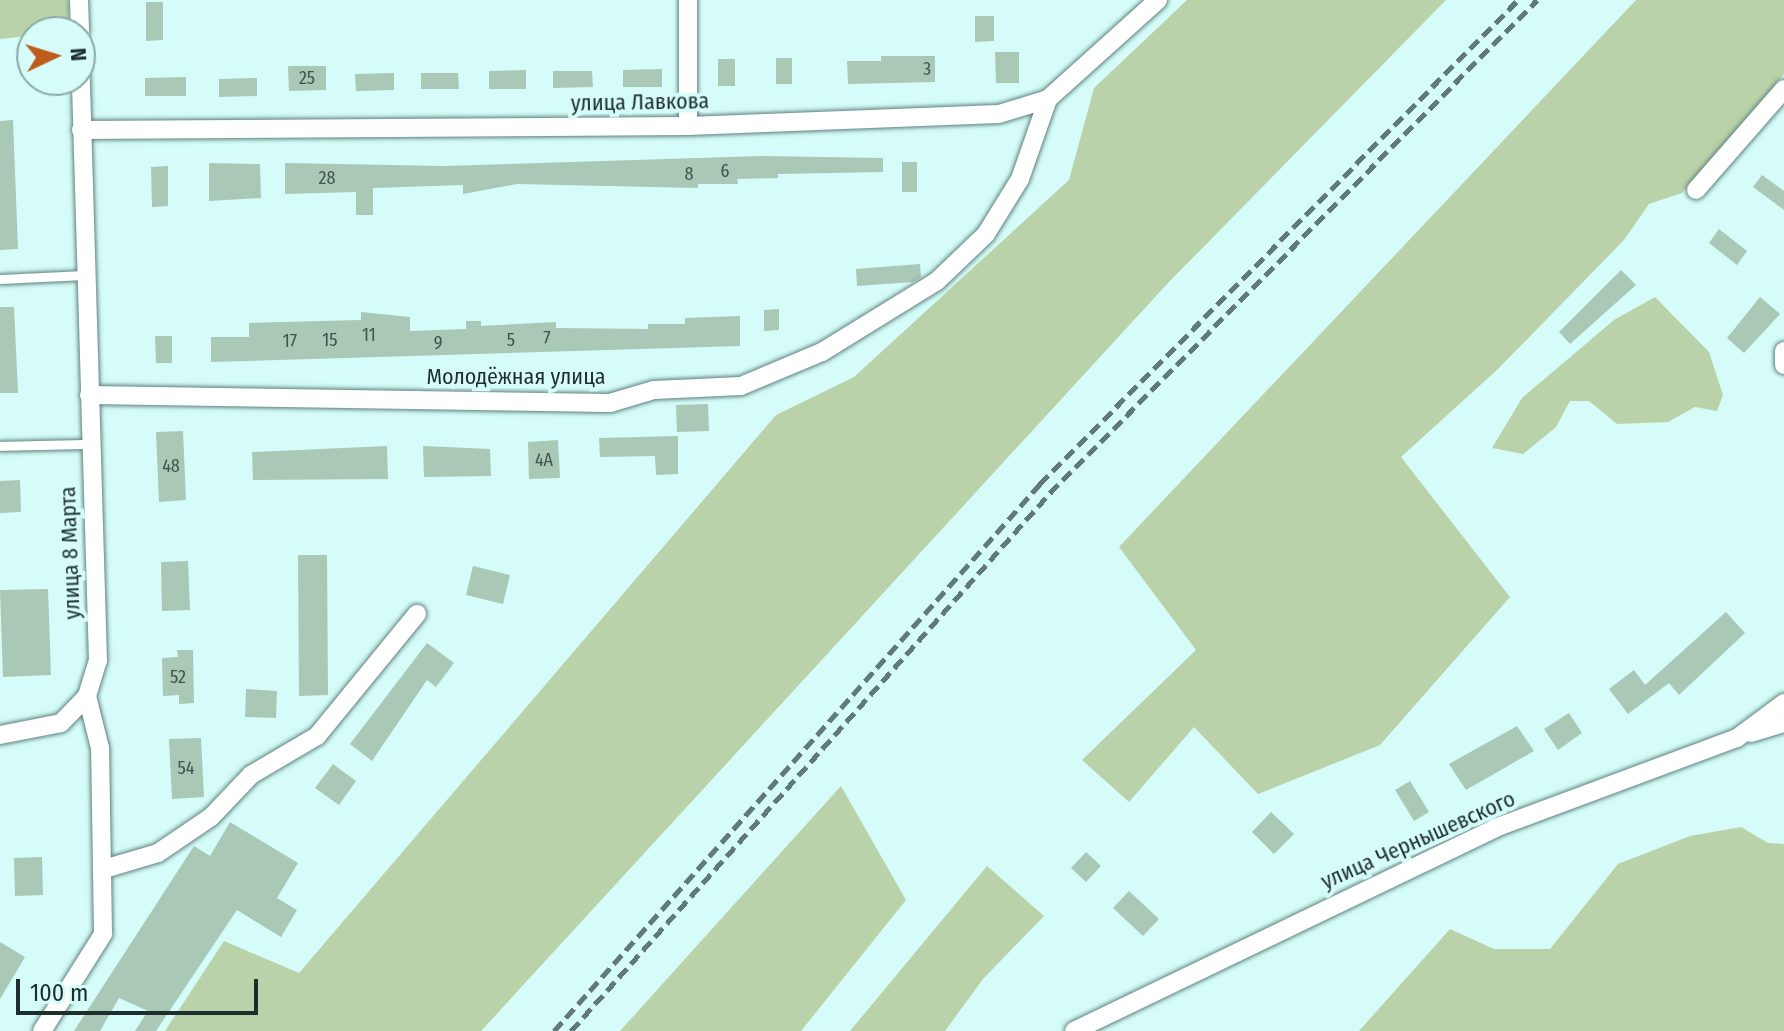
<!DOCTYPE html>
<meta charset="utf-8">
<style>
body{margin:0}
#map{position:relative;width:1784px;height:1031px;overflow:hidden;background:#d5fcf8;font-family:"Fira Sans Condensed",sans-serif}
div>[style]{position:absolute}
[style*='--x']{left:calc(var(--x)*1px);top:calc(var(--y)*1px);width:calc(var(--w)*1px);rotate:calc(var(--a)*1deg)}
.green>*{inset:0;background:#bad2a9}
.building>*{inset:0;background:#a9c8b6}
.roads{filter:drop-shadow(0 0 2px #5e827f) drop-shadow(0 0 2px #5e827f)}
.service>*{height:9px;margin:-4.5px;padding:0 4.5px;transform-origin:4.5px;border-radius:4.5px;background:#fff}
.minor>*{height:18px;margin:-9px;padding:0 9px;transform-origin:9px;border-radius:9px;background:#fff}
.rail>*{height:5px;margin-top:-2.5px;transform-origin:0;background:repeating-linear-gradient(90deg,#617a77 0 12px,transparent 0 18px)}
span{translate:-50% -50%;white-space:nowrap;text-align:center;line-height:1.15;-webkit-text-stroke:8px #d5fcf8;paint-order:stroke}
.number-label{font-size:18px;color:#41544e}
.number-label span{-webkit-text-stroke-width:0}
.street-label{font-size:22px;color:#1e2e2c}
.north{position:absolute;left:16px;top:16px;width:80px;height:80px;box-sizing:border-box;background:#d5fcf8;border:2px solid #8caaa6;border-radius:50%;rotate:86deg;font-size:22px;font-weight:700;line-height:32px;text-align:center;color:#1e2e2c}
.north::after{content:'';display:block;margin:auto;width:28px;height:36px;background:#be5c1e;clip-path:polygon(50% 0,100% 100%,50% 72%,0 100%)}
.scale{position:absolute;left:16px;top:979px;width:242px;height:36px;box-sizing:border-box;border:4px solid #1e2e2c;border-top:0;padding-left:10px;font-size:24px;line-height:28px;white-space:nowrap;color:#1e2e2c;-webkit-text-stroke:6px #d5fcf8;paint-order:stroke}
</style>
<div id="map">
<div class="green">
<div style="clip-path:polygon(0 0,68px 0,69px 32px,0 39px)"></div>
<div style="clip-path:polygon(1187px 0,1446px 0,1168px 283px,481px 1031px,165px 1031px,224px 941px,299px 973px,776px 415px,854px 377px,1069px 180px,1094px 88px)"></div>
<div style="clip-path:polygon(1636px 0,1784px 0,1784px 74px,1682px 193px,1649px 204px,1624px 240px,1498px 369px,1401px 457px,1510px 597px,1380px 745px,1258px 794px,1194px 727px,1129px 802px,1082px 760px,1196px 650px,1119px 547px)"></div>
<div style="clip-path:polygon(1655px 297px,1709px 352px,1723px 395px,1717px 411px,1695px 407px,1668px 422px,1617px 424px,1589px 401px,1570px 401px,1556px 427px,1523px 454px,1492px 448px,1522px 398px,1614px 320px)"></div>
<div style="clip-path:polygon(841px 786px,906px 900px,801px 1031px,620px 1031px)"></div>
<div style="clip-path:polygon(1741px 827px,1768px 843px,1784px 844px,1784px 1031px,1359px 1031px,1450px 929px,1494px 949px,1550px 949px,1618px 864px,1690px 836px)"></div>
<div style="clip-path:polygon(987px 866px,1044px 916px,983px 979px,945px 1031px,850px 1031px)"></div>
</div>
<div class="building">
<div style="clip-path:polygon(146px 2px,163px 2px,163px 40px,146px 41px)"></div>
<div style="clip-path:polygon(975px 16px,994px 16px,994px 41px,975px 42px)"></div>
<div style="clip-path:polygon(995px 52px,1019px 52px,1019px 83px,996px 83px)"></div>
<div style="clip-path:polygon(881px 56px,935px 56px,935px 82px,848px 84px,847px 61px,881px 61px)"></div>
<div style="clip-path:polygon(776px 58px,792px 58px,792px 84px,776px 84px)"></div>
<div style="clip-path:polygon(718px 59px,735px 59px,735px 86px,718px 86px)"></div>
<div style="clip-path:polygon(288px 66px,326px 66px,326px 90px,289px 91px)"></div>
<div style="clip-path:polygon(662px 69px,662px 87px,623px 87px,623px 70px)"></div>
<div style="clip-path:polygon(526px 70px,526px 89px,489px 89px,489px 71px)"></div>
<div style="clip-path:polygon(553px 71px,592px 71px,593px 87px,553px 88px)"></div>
<div style="clip-path:polygon(394px 73px,394px 90px,356px 91px,355px 74px)"></div>
<div style="clip-path:polygon(421px 73px,458px 73px,459px 89px,421px 89px)"></div>
<div style="clip-path:polygon(186px 77px,186px 96px,145px 96px,145px 78px)"></div>
<div style="clip-path:polygon(257px 78px,257px 96px,219px 97px,219px 79px)"></div>
<div style="clip-path:polygon(13px 120px,18px 249px,0 250px,0 121px)"></div>
<div style="clip-path:polygon(761px 156px,883px 158px,883px 172px,778px 174px,778px 178px,737px 179px,738px 184px,698px 184px,698px 188px,517px 184px,463px 194px,463px 185px,373px 188px,373px 215px,356px 215px,356px 192px,285px 194px,285px 163px,444px 166px)"></div>
<div style="clip-path:polygon(902px 162px,917px 162px,917px 192px,902px 192px)"></div>
<div style="clip-path:polygon(209px 163px,260px 164px,261px 198px,209px 201px)"></div>
<div style="clip-path:polygon(168px 166px,168px 206px,152px 207px,151px 167px)"></div>
<div style="clip-path:polygon(1762px 175px,1784px 191px,1784px 210px,1753px 187px)"></div>
<div style="clip-path:polygon(1719px 229px,1747px 251px,1737px 265px,1709px 243px)"></div>
<div style="clip-path:polygon(920px 264px,921px 277px,913px 282px,857px 286px,856px 269px)"></div>
<div style="clip-path:polygon(1621px 270px,1636px 285px,1570px 344px,1559px 332px)"></div>
<div style="clip-path:polygon(1760px 297px,1780px 314px,1744px 353px,1727px 338px)"></div>
<div style="clip-path:polygon(0 307px,14px 307px,18px 393px,0 393px)"></div>
<div style="clip-path:polygon(779px 309px,779px 330px,764px 331px,764px 310px)"></div>
<div style="clip-path:polygon(361px 312px,410px 317px,410px 331px,466px 329px,466px 321px,481px 321px,481px 326px,556px 322px,556px 328px,648px 329px,648px 324px,685px 324px,685px 318px,740px 316px,740px 346px,211px 362px,211px 337px,249px 337px,249px 323px,361px 320px)"></div>
<div style="clip-path:polygon(155px 336px,172px 336px,172px 363px,156px 363px)"></div>
<div style="clip-path:polygon(708px 404px,709px 431px,677px 432px,676px 405px)"></div>
<div style="clip-path:polygon(183px 431px,186px 500px,159px 502px,156px 432px)"></div>
<div style="clip-path:polygon(678px 436px,678px 474px,656px 475px,655px 456px,600px 457px,599px 438px)"></div>
<div style="clip-path:polygon(558px 440px,560px 478px,529px 479px,528px 442px)"></div>
<div style="clip-path:polygon(387px 446px,388px 479px,253px 480px,252px 452px)"></div>
<div style="clip-path:polygon(423px 446px,490px 449px,491px 476px,424px 477px)"></div>
<div style="clip-path:polygon(20px 480px,21px 512px,0 513px,0 481px)"></div>
<div style="clip-path:polygon(298px 555px,327px 555px,328px 695px,299px 696px)"></div>
<div style="clip-path:polygon(188px 561px,190px 610px,162px 611px,161px 562px)"></div>
<div style="clip-path:polygon(473px 566px,510px 575px,503px 604px,466px 595px)"></div>
<div style="clip-path:polygon(48px 589px,51px 675px,3px 677px,0 590px)"></div>
<div style="clip-path:polygon(1726px 612px,1745px 633px,1679px 695px,1669px 683px,1628px 714px,1609px 689px,1634px 670px,1645px 685px)"></div>
<div style="clip-path:polygon(427px 643px,454px 663px,436px 687px,427px 680px,372px 761px,350px 744px)"></div>
<div style="clip-path:polygon(177px 650px,193px 650px,194px 703px,179px 704px,179px 695px,163px 696px,162px 658px,178px 657px)"></div>
<div style="clip-path:polygon(246px 689px,277px 691px,276px 718px,245px 717px)"></div>
<div style="clip-path:polygon(1569px 713px,1582px 733px,1558px 750px,1544px 729px)"></div>
<div style="clip-path:polygon(1517px 726px,1534px 751px,1466px 790px,1449px 764px)"></div>
<div style="clip-path:polygon(201px 738px,204px 797px,172px 799px,169px 739px)"></div>
<div style="clip-path:polygon(333px 764px,356px 781px,339px 805px,315px 788px)"></div>
<div style="clip-path:polygon(1410px 781px,1429px 812px,1414px 821px,1395px 790px)"></div>
<div style="clip-path:polygon(1271px 812px,1294px 834px,1274px 854px,1252px 832px)"></div>
<div style="clip-path:polygon(230px 822px,298px 863px,277px 898px,297px 910px,281px 937px,237px 910px,156px 1031px,135px 1031px,148px 1011px,119px 998px,100px 1031px,74px 1031px,194px 846px,210px 856px)"></div>
<div style="clip-path:polygon(1086px 852px,1101px 866px,1086px 882px,1071px 868px)"></div>
<div style="clip-path:polygon(42px 857px,43px 895px,15px 896px,14px 858px)"></div>
<div style="clip-path:polygon(1129px 891px,1159px 919px,1143px 936px,1113px 908px)"></div>
<div style="clip-path:polygon(0 942px,25px 957px,0 999px)"></div>
</div>
<div class="roads">
<div class="service">
<div style="--x:0;--y:279;--w:85;--a:-2.7"></div>
<div style="--x:0;--y:446;--w:90;--a:-1.3"></div>
</div>
<div class="minor">
<div style="--x:79;--y:0;--w:32;--a:88"></div>
<div style="--x:688;--y:0;--w:126;--a:90"></div>
<div style="--x:81;--y:130;--w:607;--a:-0.38"></div>
<div style="--x:688;--y:126;--w:311;--a:-2.2"></div>
<div style="--x:999;--y:114;--w:51;--a:-17"></div>
<div style="--x:1048;--y:99;--w:148;--a:-42"></div>
<div style="--x:1696;--y:190;--w:134;--a:-48.9"></div>
<div style="--x:1784;--y:351;--w:14;--a:90"></div>
<div style="--x:89;--y:395;--w:521;--a:0.88"></div>
<div style="--x:610;--y:403;--w:46;--a:-16.5"></div>
<div style="--x:654;--y:390;--w:87;--a:-2.6"></div>
<div style="--x:741;--y:386;--w:88;--a:-22.8"></div>
<div style="--x:822;--y:352;--w:135;--a:-31.7"></div>
<div style="--x:937;--y:281;--w:68;--a:-43.8"></div>
<div style="--x:986;--y:234;--w:65;--a:-58.3"></div>
<div style="--x:1020;--y:179;--w:85;--a:-70.7"></div>
<div style="--x:1751;--y:733;--w:34;--a:-17"></div>
<div style="--x:0;--y:735;--w:62;--a:-11.1"></div>
<div style="--x:61;--y:723;--w:37;--a:-46"></div>
<div style="--x:104;--y:869;--w:56;--a:-16.5"></div>
<div style="--x:158;--y:853;--w:64;--a:-34.2"></div>
<div style="--x:211;--y:817;--w:58;--a:-46.4"></div>
<div style="--x:251;--y:775;--w:77;--a:-30.6"></div>
<div style="--x:317;--y:736;--w:158;--a:-50.7"></div>
<div style="--x:42;--y:1031;--w:115;--a:-57.8"></div>
<div style="--x:103;--y:934;--w:186;--a:-90.9"></div>
<div style="--x:100;--y:748;--w:54;--a:-104"></div>
<div style="--x:87;--y:696;--w:37;--a:-73"></div>
<div style="--x:98;--y:661;--w:609;--a:-91.69"></div>
<div style="--x:1074;--y:1031;--w:467;--a:-25.7"></div>
<div style="--x:1495;--y:828;--w:258;--a:-20.4"></div>
<div style="--x:1737;--y:738;--w:59;--a:-36.7"></div>
</div>
</div>
<div class="rail">
<div style="--x:554;--y:1031;--w:732;--a:-48.38"></div>
<div style="--x:1040;--y:484;--w:680;--a:-45.36"></div>
<div style="--x:571;--y:1031;--w:720;--a:-48.32"></div>
<div style="--x:1050;--y:493;--w:693;--a:-45.35"></div>
</div>
<div class="number-label">
<span style="left:927px;top:69px">3</span>
<span style="left:307px;top:78px">25</span>
<span style="left:725px;top:171px">6</span>
<span style="left:689px;top:174px">8</span>
<span style="left:327px;top:178px">28</span>
<span style="left:369px;top:335px">11</span>
<span style="left:547px;top:338px">7</span>
<span style="left:330px;top:340px">15</span>
<span style="left:511px;top:340px">5</span>
<span style="left:290px;top:341px">17</span>
<span style="left:438px;top:343px">9</span>
<span style="left:544px;top:460px">4А</span>
<span style="left:171px;top:466px">48</span>
<span style="left:178px;top:677px">52</span>
<span style="left:186px;top:768px">54</span>
</div>
<div class="street-label">
<span style="left:640px;top:102px;rotate:-1deg">улица Лавкова</span>
<span style="left:516px;top:377px">Молодёжная улица</span>
<span style="left:70px;top:553px;rotate:-92deg">улица 8 Марта</span>
<span style="left:1418px;top:840px;rotate:-24deg">улица Чернышевского</span>
</div>
<div class="north">N</div>
<div class="scale">100 m</div>
</div>
